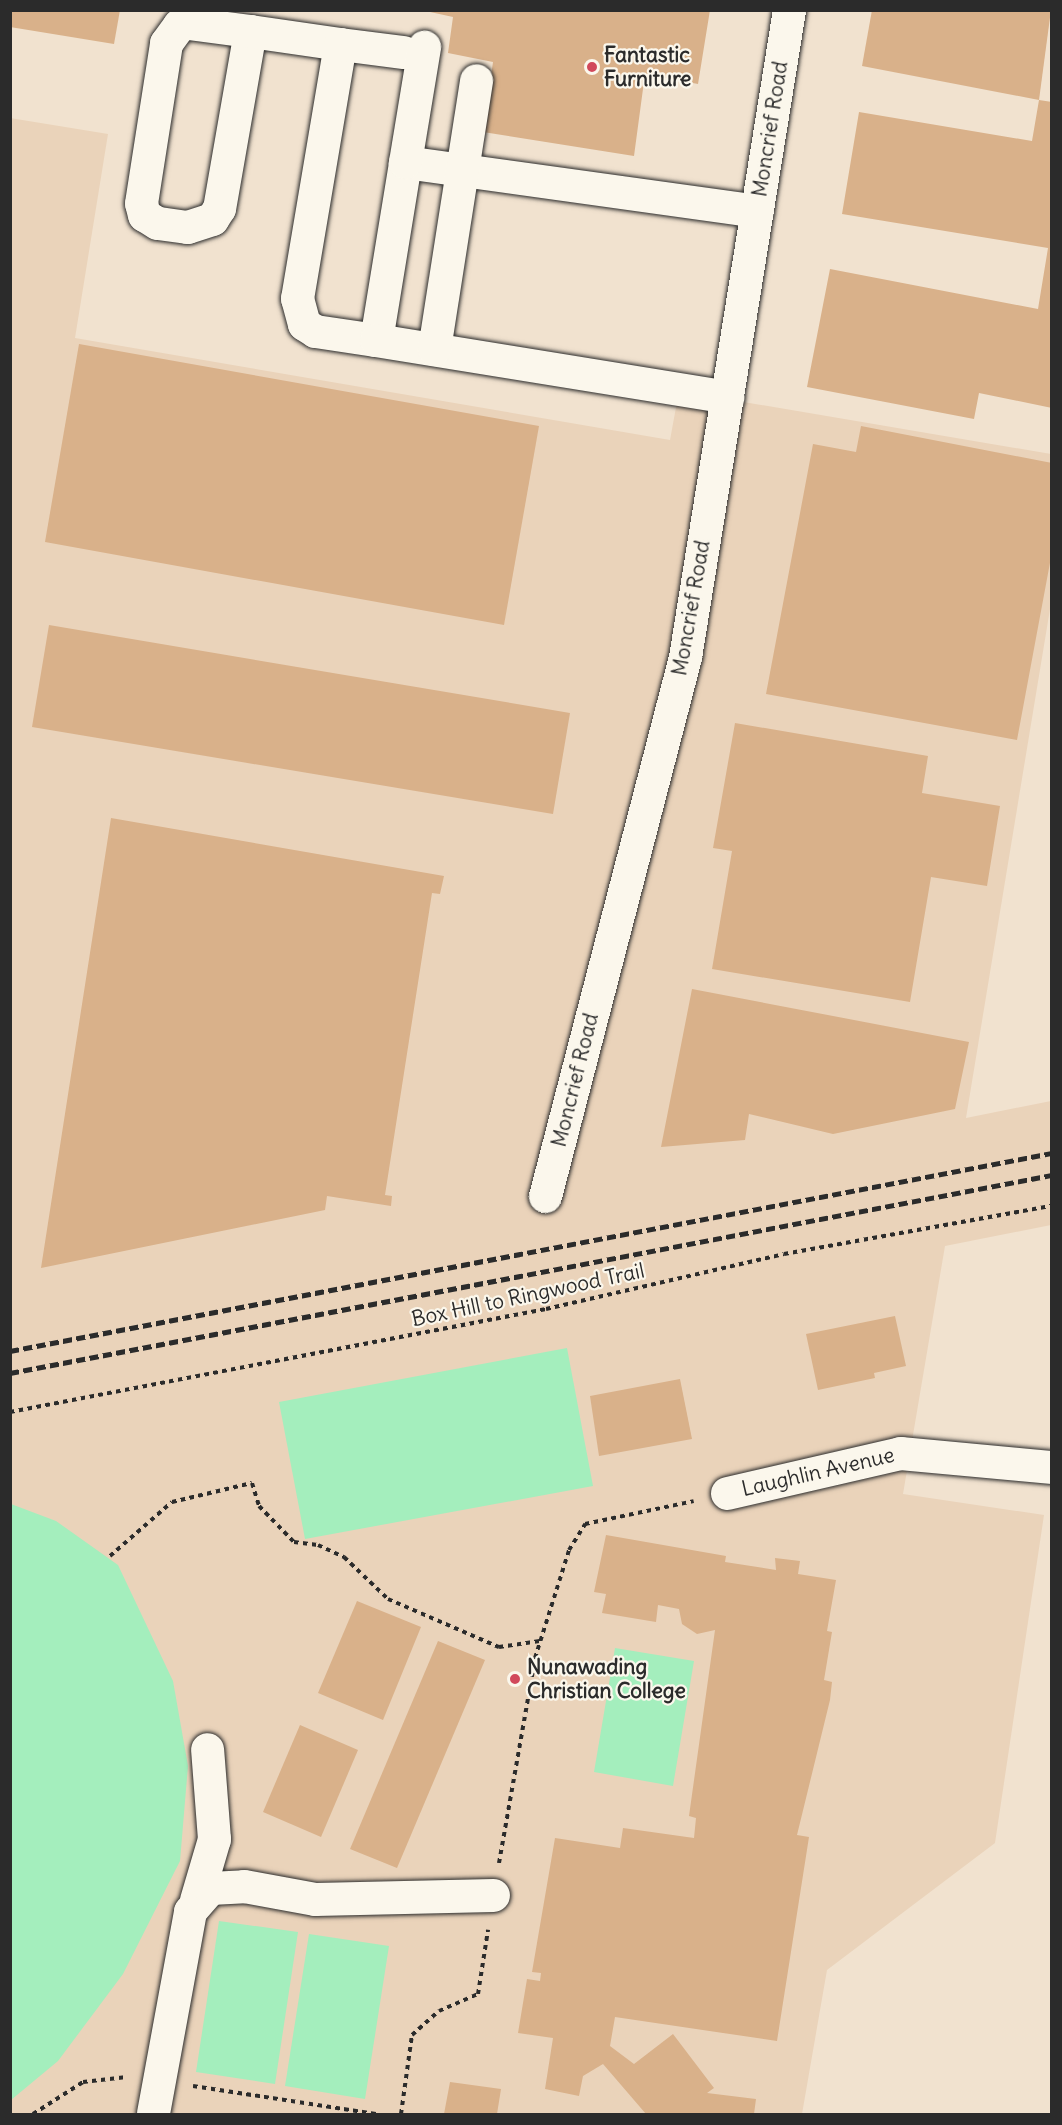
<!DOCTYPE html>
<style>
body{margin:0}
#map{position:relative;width:1062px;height:2125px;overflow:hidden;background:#f1e2cf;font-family:Delius,sans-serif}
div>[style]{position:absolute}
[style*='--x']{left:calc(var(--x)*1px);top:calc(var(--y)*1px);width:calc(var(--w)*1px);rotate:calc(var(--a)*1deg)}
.built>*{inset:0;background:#ead3ba}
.green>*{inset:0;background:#a4eebd}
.building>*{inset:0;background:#d9b18a}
.path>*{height:4px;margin-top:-2px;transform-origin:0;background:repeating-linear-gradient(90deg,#2b2b2b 0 4.5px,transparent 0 9px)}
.roads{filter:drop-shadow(0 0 2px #2b2b2b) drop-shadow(0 0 2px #2b2b2b)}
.minor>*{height:33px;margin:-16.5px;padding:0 16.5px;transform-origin:16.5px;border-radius:16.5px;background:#fbf7ec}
.rail>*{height:4.5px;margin-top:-2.25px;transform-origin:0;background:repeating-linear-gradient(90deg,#2b2b2b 0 9px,transparent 0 13.5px)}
.dots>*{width:16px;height:16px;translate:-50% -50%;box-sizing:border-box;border:3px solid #fbf7ec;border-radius:50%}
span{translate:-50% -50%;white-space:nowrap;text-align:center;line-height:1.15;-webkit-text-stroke:4.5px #fbf7ec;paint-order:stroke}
.poi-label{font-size:21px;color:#2b2b2b;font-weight:700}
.left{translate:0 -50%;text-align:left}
.street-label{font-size:21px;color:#2b2b2b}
.frame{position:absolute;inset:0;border:12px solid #2b2b2b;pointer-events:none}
</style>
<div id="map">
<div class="built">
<div style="clip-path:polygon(10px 118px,108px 134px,75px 338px,670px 440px,679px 391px,1051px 454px,1051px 603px,966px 1118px,1051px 1101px,1051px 1225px,945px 1246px,903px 1494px,1044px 1515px,995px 1843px,827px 1970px,802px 2114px,11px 2114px)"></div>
</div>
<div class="green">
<div style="clip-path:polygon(567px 1348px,593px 1486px,305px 1539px,279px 1402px)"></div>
<div style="clip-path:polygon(11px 1504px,56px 1521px,118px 1565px,173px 1681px,188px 1766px,180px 1861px,123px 1974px,58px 2061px,11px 2100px)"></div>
<div style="clip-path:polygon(615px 1648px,694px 1661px,673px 1786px,594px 1772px)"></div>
<div style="clip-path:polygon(219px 1921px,298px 1932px,275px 2084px,196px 2072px)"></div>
<div style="clip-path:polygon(309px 1934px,389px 1946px,365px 2099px,285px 2086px)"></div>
</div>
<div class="building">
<div style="clip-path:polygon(10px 10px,120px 10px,114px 44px,10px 27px)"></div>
<div style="clip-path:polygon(421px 10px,710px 10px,698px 84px,645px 74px,634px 156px,483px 132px,493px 62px,448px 53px,453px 17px)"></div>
<div style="clip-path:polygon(872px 10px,1051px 10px,1039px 100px,862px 66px)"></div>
<div style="clip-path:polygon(1039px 100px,1052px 102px,1052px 408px,979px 393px,974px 419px,807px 387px,830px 269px,1038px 309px,1048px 248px,842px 214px,859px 112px,1032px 141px)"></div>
<div style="clip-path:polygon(79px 344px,539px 426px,504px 625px,45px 542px)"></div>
<div style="clip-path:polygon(861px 426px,1052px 463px,1052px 552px,1017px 740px,766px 694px,813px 444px,856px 452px)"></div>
<div style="clip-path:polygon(49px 625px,570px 713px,553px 814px,32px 727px)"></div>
<div style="clip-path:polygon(735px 723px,928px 756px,922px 793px,1000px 806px,987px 886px,931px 877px,910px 1002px,712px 969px,732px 851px,713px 848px)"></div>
<div style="clip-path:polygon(111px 818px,444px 876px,440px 894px,432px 893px,385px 1195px,392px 1196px,391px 1206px,327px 1196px,325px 1210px,41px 1268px)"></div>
<div style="clip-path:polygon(692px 989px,969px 1042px,955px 1109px,833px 1134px,749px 1114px,745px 1140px,661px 1147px)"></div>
<div style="clip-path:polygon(895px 1316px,906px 1366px,874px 1373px,875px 1378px,818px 1390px,806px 1334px)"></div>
<div style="clip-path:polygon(680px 1379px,692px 1439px,599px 1456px,590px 1396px)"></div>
<div style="clip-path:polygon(606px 1535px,726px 1556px,725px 1562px,776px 1570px,775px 1558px,800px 1561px,798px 1574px,836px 1580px,827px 1631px,832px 1632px,824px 1680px,832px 1682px,830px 1700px,797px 1835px,809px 1837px,777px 2041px,615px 2017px,610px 2046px,634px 2064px,673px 2034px,714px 2088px,707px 2093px,756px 2099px,754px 2114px,646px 2114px,603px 2064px,583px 2076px,579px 2096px,545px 2089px,553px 2038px,518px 2033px,527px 1979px,540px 1981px,541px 1973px,532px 1972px,555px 1838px,620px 1848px,623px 1828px,694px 1838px,696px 1818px,689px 1816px,715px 1630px,697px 1634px,682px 1624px,679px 1609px,658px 1605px,656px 1622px,602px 1613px,606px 1594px,594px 1592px)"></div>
<div style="clip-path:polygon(357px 1601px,421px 1627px,383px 1720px,318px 1693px)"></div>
<div style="clip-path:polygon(438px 1641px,485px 1660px,397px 1868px,350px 1849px)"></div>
<div style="clip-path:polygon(300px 1725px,358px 1750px,321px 1837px,263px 1812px)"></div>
<div style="clip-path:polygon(450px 2082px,501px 2089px,497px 2114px,444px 2114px)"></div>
</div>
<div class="path">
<div style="--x:10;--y:1412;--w:546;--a:-10.88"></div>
<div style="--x:546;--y:1309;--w:244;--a:-13"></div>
<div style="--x:784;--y:1254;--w:272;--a:-10.2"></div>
<div style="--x:110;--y:1556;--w:82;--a:-41.1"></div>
<div style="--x:172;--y:1502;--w:82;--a:-13.4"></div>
<div style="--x:252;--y:1483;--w:24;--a:73"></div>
<div style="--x:259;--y:1506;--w:50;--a:45.8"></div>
<div style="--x:294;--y:1542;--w:24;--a:7"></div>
<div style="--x:318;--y:1545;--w:29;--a:25"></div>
<div style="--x:344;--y:1557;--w:61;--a:43.7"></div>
<div style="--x:388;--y:1599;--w:121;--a:23.4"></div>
<div style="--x:499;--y:1647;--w:41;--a:-8.3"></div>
<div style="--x:499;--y:1863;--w:208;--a:-80"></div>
<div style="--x:535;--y:1658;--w:113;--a:-72.5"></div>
<div style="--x:569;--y:1550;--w:31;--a:-58"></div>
<div style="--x:585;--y:1524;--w:111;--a:-11.9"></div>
<div style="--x:193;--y:2086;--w:185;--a:8.7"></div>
<div style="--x:33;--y:2114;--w:59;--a:-32.6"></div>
<div style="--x:83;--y:2082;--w:44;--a:-6.5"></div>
<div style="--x:401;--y:2114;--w:80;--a:-82.1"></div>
<div style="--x:412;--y:2035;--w:36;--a:-42"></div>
<div style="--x:439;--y:2011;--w:43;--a:-23.6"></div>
<div style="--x:478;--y:1994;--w:65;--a:-81.1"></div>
</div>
<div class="roads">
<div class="minor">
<div style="--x:250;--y:31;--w:180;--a:99.9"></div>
<div style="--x:219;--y:208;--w:13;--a:122"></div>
<div style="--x:212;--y:219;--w:26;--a:162"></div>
<div style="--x:187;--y:227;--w:30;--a:-172"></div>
<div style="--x:157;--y:223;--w:15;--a:-148"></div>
<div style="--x:144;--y:215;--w:12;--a:-104"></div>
<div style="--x:141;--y:203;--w:162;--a:-81.1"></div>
<div style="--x:166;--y:43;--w:22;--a:-54"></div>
<div style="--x:179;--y:25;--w:9;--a:-13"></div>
<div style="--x:188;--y:23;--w:63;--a:7.4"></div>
<div style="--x:250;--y:31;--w:91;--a:8.2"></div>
<div style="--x:340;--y:44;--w:258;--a:99.6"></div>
<div style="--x:297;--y:298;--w:27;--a:75"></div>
<div style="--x:304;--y:324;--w:13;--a:32"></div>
<div style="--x:315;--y:331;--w:62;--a:8.4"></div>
<div style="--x:376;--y:340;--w:180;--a:-80.7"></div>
<div style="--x:405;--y:162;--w:355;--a:7.9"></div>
<div style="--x:340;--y:44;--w:64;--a:7.2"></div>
<div style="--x:405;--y:162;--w:117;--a:-80.6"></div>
<div style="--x:376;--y:340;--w:356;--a:9.2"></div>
<div style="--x:434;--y:349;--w:272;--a:-81.1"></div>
<div style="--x:545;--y:1196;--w:557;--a:-75.44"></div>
<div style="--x:685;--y:657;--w:655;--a:-80.87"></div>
<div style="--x:727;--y:1493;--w:178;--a:-13"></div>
<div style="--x:900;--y:1453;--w:153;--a:5.3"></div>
<div style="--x:196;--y:1900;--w:64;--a:-73.6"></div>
<div style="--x:214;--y:1839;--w:90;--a:-94.4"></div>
<div style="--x:153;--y:2113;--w:205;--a:-79.6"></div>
<div style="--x:190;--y:1911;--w:30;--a:-49"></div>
<div style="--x:210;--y:1888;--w:34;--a:-3"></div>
<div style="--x:244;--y:1886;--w:72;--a:10.4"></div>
<div style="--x:315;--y:1899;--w:178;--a:-1.3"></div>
</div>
</div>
<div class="rail">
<div style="--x:10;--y:1351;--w:1061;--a:-10.76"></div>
<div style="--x:10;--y:1373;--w:1061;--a:-10.76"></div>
</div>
<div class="dots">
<div style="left:592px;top:67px;background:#d1495b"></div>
<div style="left:515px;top:1679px;background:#d1495b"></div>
</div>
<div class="poi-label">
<span class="left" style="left:604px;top:67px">Fantastic<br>Furniture</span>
<span class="left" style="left:527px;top:1679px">Nunawading<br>Christian College</span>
</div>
<div class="street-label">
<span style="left:770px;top:129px;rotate:-81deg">Moncrief Road</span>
<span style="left:691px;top:608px;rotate:-80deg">Moncrief Road</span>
<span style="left:575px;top:1080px;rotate:-76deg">Moncrief Road</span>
<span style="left:528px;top:1295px;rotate:-12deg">Box Hill to Ringwood Trail</span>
<span style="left:818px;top:1472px;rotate:-13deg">Laughlin Avenue</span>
</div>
<div class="frame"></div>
</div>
